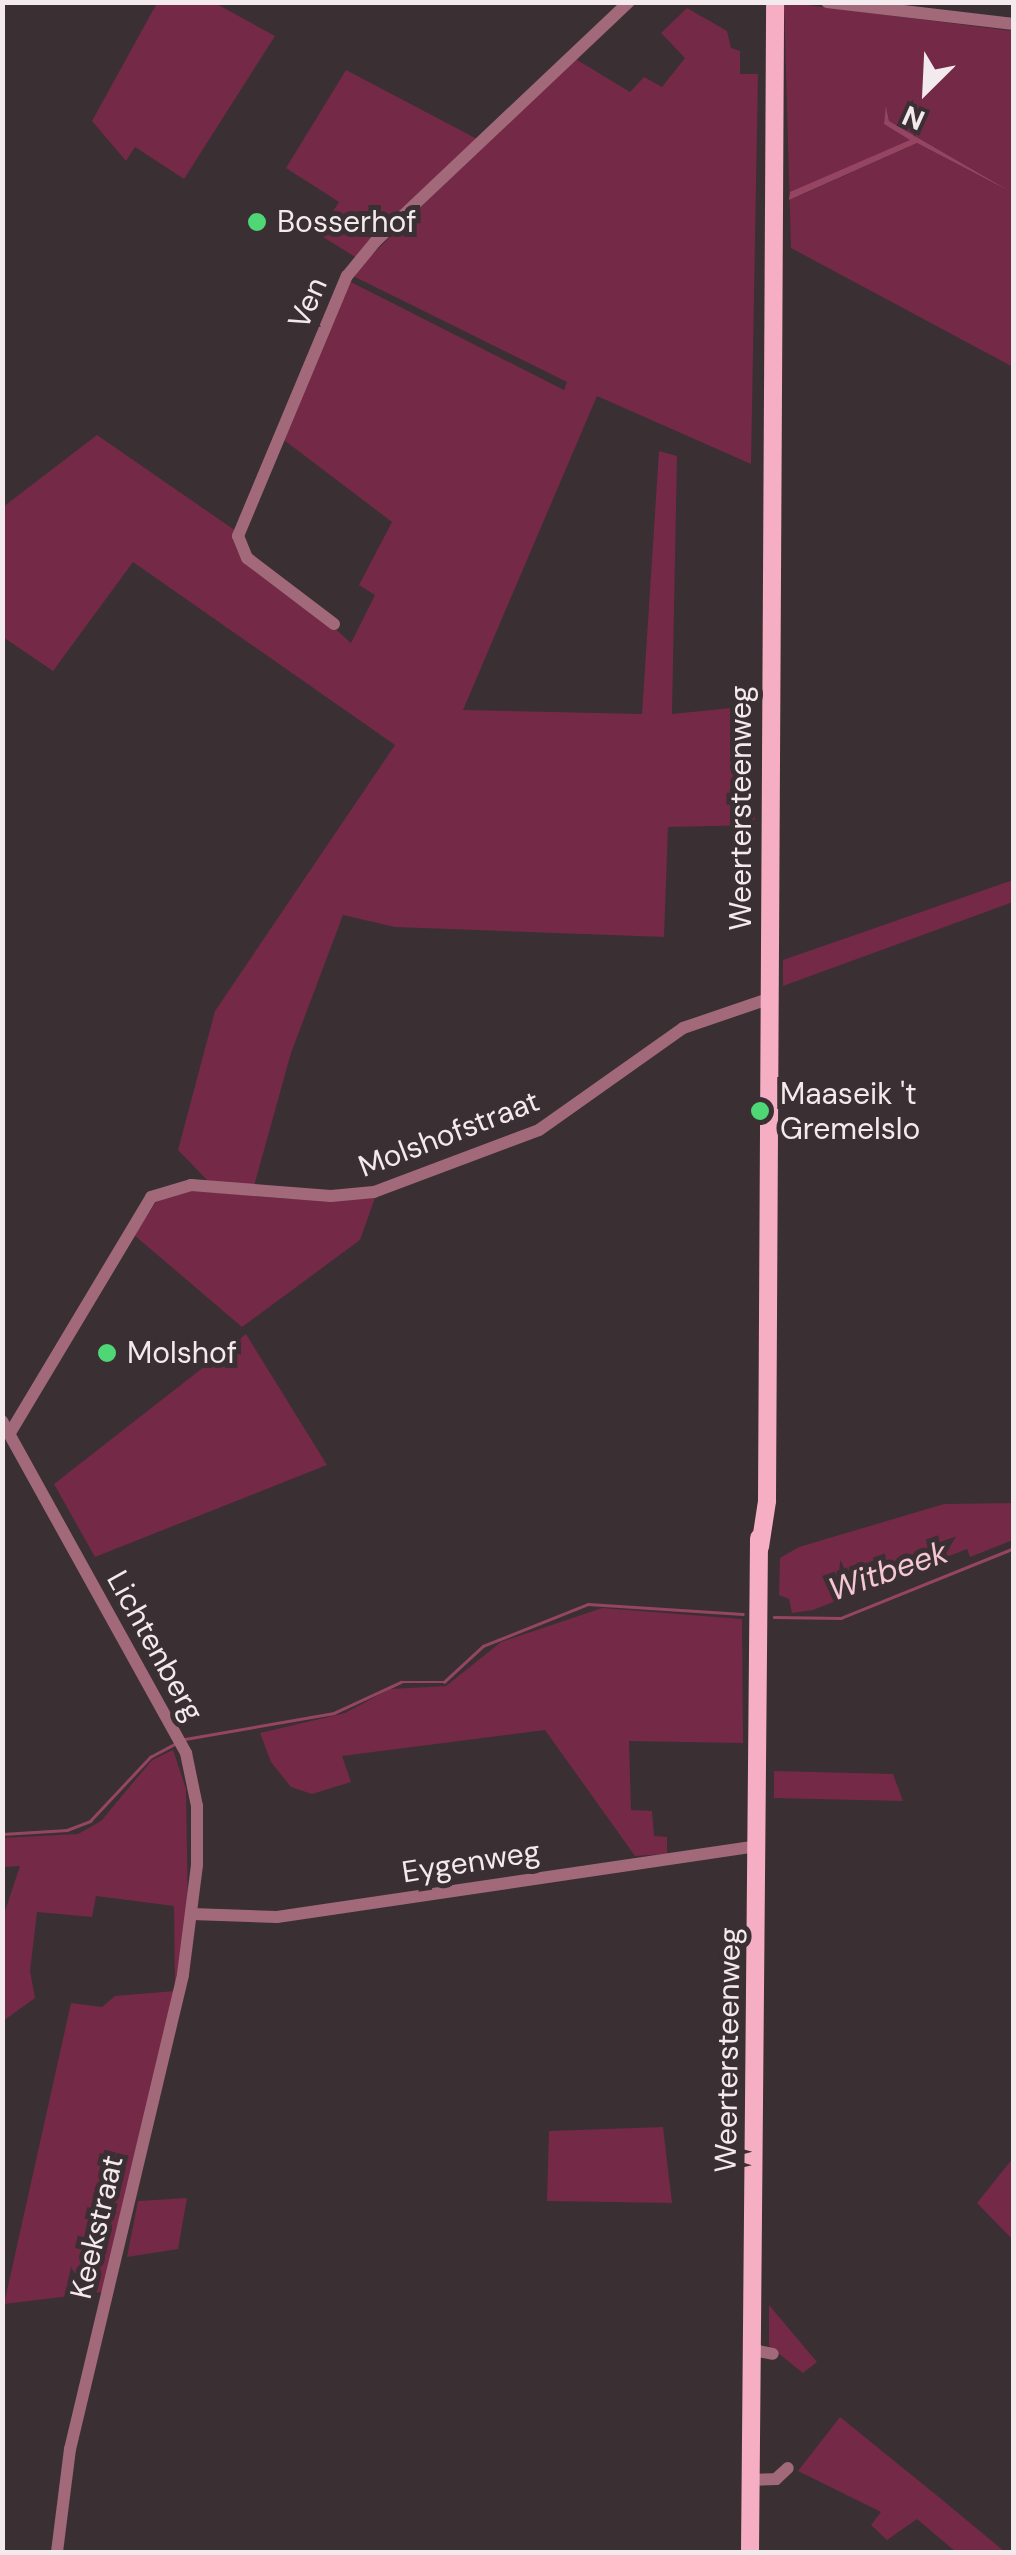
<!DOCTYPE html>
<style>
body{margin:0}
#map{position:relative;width:1016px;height:2555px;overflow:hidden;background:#3a2f32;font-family:"DM Sans",sans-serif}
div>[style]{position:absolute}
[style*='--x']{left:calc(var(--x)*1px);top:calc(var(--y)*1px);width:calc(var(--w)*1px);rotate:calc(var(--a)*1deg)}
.green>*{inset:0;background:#742946}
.water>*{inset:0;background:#954561}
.stream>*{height:2.5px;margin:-1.25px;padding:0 1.25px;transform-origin:1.25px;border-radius:1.25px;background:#954561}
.minor>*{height:12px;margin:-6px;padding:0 6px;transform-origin:6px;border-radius:6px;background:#a2697b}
.major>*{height:18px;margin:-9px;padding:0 9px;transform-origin:9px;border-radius:9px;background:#f5aec4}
.dots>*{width:28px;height:28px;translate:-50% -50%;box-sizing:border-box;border:5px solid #3a2f32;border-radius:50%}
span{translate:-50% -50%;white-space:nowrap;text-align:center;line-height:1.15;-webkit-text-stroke:10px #3a2f32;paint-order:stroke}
.poi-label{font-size:30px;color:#f2eaec}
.left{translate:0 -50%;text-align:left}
.street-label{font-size:30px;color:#f2eaec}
.water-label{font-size:32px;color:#f5c6d3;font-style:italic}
.frame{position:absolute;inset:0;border:5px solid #f2eaec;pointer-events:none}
.north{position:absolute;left:876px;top:40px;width:100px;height:100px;-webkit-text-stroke:8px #3a2f32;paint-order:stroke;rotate:204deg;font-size:28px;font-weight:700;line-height:40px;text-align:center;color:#f2eaec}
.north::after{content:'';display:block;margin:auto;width:35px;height:45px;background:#f2eaec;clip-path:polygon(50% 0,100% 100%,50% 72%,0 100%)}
</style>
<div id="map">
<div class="green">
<div style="clip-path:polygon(evenodd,784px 2px,1013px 31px,1013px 367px,791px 248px,784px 2px,887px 109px,889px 121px,1013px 193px,917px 143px,790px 200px,911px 140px,884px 124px,887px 109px)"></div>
<div style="clip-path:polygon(157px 3px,215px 3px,275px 36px,184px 179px,135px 147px,126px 161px,92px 121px)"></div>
<div style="clip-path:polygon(687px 8px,727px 31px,731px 48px,740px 51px,740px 74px,758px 74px,751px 464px,597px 396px,463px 710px,642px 714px,659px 451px,677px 456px,672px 714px,751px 706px,755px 825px,668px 827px,664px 937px,395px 927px,343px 915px,291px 1053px,254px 1186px,208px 1181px,178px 1150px,215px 1011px,395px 745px,133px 562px,53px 671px,3px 637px,3px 507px,97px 435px,236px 531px,235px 538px,351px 643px,375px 595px,359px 585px,392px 522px,280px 437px,347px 280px,564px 390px,567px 382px,351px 275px,574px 58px,630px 92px,644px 77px,662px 87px,685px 58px,661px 33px)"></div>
<div style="clip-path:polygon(346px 70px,479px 140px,357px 258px,318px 234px,339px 202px,286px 168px)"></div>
<div style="clip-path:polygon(1013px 880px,1013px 902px,783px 986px,783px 960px)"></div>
<div style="clip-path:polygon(186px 1190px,290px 1199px,376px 1195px,360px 1240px,242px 1327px,134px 1235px,158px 1199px)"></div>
<div style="clip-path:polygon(246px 1334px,327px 1465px,95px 1557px,54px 1484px)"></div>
<div style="clip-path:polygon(1013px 1503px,1013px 1540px,970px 1557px,967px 1549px,813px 1610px,792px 1613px,789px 1599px,779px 1595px,780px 1558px,799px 1547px,944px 1504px)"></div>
<div style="clip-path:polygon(602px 1608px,742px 1619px,743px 1743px,629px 1741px,631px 1810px,652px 1811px,654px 1836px,667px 1837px,667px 1854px,635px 1856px,545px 1730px,342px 1756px,351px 1782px,312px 1794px,291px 1787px,271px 1762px,260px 1733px,345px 1713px,390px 1689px,446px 1686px,501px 1642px)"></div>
<div style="clip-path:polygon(173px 1750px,186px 1789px,188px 1913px,175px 1991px,103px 2292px,4px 2304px,71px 2003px,102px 2007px,115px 1996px,175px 1991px,174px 1906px,96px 1896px,92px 1917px,37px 1912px,30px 1971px,35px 1998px,3px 2021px,3px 1917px,20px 1866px,3px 1867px,2px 1838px,78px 1834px,101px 1821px,152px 1760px)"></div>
<div style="clip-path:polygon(774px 1771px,893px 1774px,903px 1801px,774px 1798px)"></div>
<div style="clip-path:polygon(663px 2127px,672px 2203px,547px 2201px,549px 2131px)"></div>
<div style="clip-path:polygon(1013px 2158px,1013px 2240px,977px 2203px)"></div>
<div style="clip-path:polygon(187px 2198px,178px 2249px,127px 2257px,138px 2201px)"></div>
<div style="clip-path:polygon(769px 2305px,817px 2362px,803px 2373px,769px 2346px)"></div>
<div style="clip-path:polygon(840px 2417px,940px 2498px,1005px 2552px,956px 2552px,917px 2519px,887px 2540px,871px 2525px,881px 2512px,798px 2471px)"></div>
</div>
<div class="water">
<div style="clip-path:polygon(886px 106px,889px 121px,1013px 193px,917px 143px,789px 200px,790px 192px,910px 140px,884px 124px)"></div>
</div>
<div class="stream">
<div style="--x:774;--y:1617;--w:67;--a:0.9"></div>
<div style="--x:841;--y:1618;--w:187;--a:-22"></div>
<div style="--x:185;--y:1739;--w:151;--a:-9.9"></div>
<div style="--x:334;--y:1713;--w:74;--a:-24.8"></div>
<div style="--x:401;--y:1682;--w:43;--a:0"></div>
<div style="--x:444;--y:1682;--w:53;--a:-42.7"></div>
<div style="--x:483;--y:1646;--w:113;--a:-21.8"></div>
<div style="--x:588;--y:1604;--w:155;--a:3.7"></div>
<div style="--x:2;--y:1834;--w:65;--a:-3.5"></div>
<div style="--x:67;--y:1830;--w:25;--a:-21"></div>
<div style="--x:90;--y:1821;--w:88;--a:-46.8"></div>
<div style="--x:150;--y:1757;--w:27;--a:-28"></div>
</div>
<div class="minor">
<div style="--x:827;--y:2;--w:188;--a:6.7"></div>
<div style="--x:334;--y:624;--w:109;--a:-142.8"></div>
<div style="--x:247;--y:558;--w:24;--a:-112"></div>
<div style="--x:238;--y:536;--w:282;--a:-67.3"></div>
<div style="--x:347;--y:276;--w:44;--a:-50.5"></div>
<div style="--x:375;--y:242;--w:349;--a:-43.4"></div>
<div style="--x:2;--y:1421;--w:380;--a:61"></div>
<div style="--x:186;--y:1753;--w:54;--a:78.3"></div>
<div style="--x:197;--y:1806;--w:59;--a:90"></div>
<div style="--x:197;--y:1865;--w:111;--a:97.3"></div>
<div style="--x:183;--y:1975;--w:487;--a:103.4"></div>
<div style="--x:70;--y:2449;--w:104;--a:97.2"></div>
<div style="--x:10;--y:1433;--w:275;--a:-59.1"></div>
<div style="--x:151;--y:1197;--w:42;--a:-16.7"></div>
<div style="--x:191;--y:1185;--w:140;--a:4.5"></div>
<div style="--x:331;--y:1196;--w:43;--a:-5.3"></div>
<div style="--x:374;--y:1192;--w:176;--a:-20.6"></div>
<div style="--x:539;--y:1130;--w:176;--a:-35.3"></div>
<div style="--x:683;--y:1028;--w:90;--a:-18.8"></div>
<div style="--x:192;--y:1914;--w:85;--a:2"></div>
<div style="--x:277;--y:1917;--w:485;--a:-8.4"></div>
<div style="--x:753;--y:2350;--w:20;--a:11"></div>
<div style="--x:751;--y:2480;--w:25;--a:-2"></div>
<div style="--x:776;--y:2479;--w:16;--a:-43"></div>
</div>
<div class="major">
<div style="--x:760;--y:1547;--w:47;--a:-81.3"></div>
<div style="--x:767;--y:1501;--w:1499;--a:-89.69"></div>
<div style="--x:750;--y:2552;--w:1014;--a:-89.49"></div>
</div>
<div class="dots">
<div style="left:257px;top:222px;background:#4fd675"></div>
<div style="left:760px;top:1111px;background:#4fd675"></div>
<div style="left:107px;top:1353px;background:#4fd675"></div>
</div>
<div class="poi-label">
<span class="left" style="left:277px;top:222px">Bosserhof</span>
<span class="left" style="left:780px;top:1111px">Maaseik 't<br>Gremelslo</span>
<span class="left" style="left:127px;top:1353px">Molshof</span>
</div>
<div class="street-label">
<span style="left:308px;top:303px;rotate:-66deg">Ven</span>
<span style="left:741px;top:808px;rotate:-90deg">Weertersteenweg</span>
<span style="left:449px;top:1134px;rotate:-21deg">Molshofstraat</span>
<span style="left:155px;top:1646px;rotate:61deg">Lichtenberg</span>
<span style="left:471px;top:1862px;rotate:-9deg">Eygenweg</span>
<span style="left:728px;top:2050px;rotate:-89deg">Weertersteenweg</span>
<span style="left:97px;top:2227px;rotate:-77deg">Keekstraat</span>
</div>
<div class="water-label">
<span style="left:888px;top:1571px;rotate:-19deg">Witbeek</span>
</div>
<div class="frame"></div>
<div class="north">N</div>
</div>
